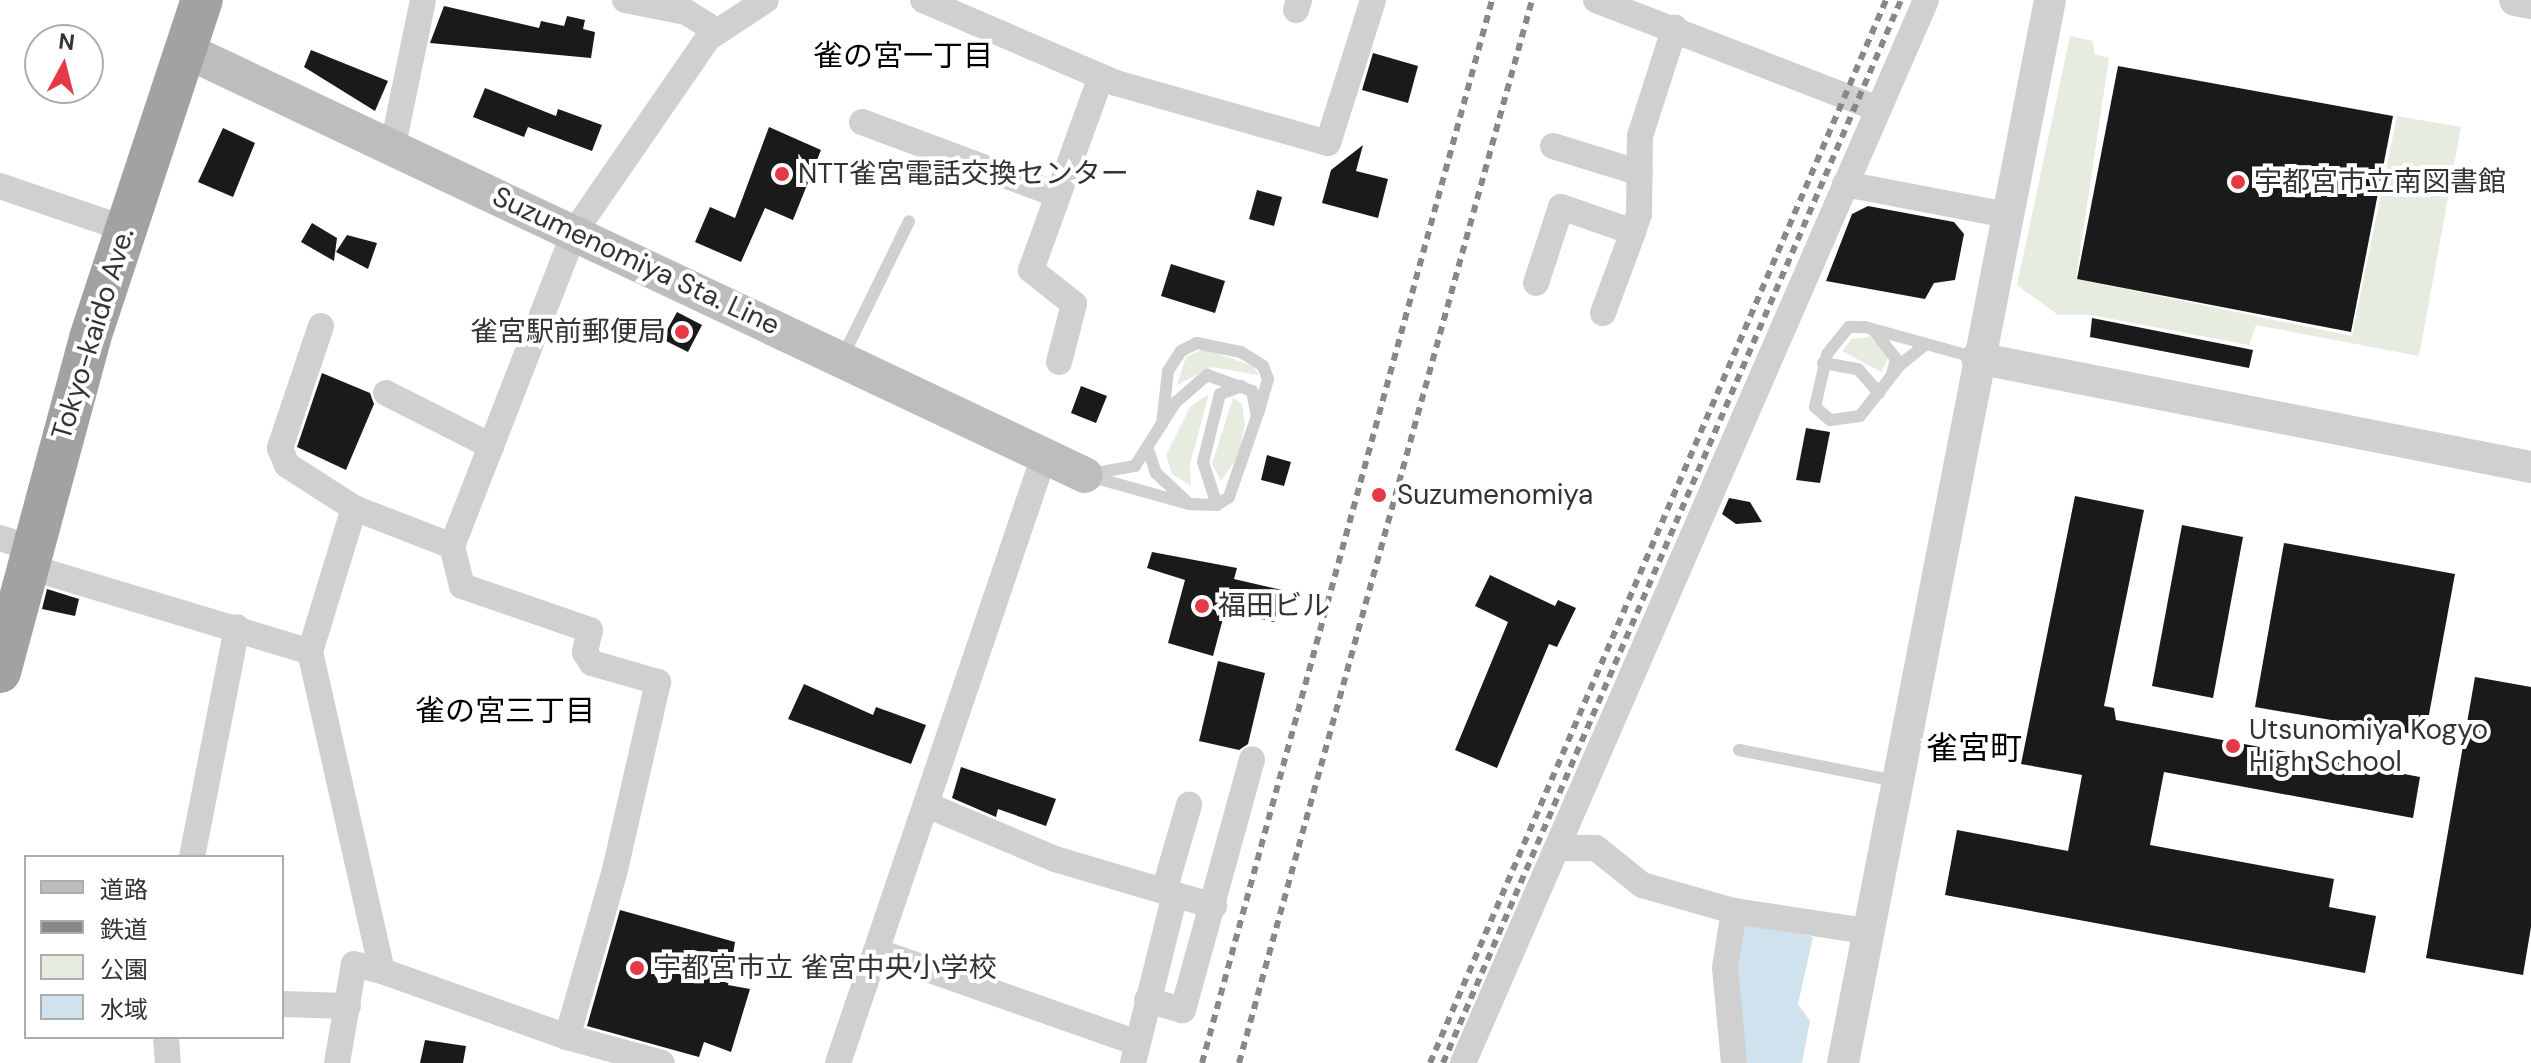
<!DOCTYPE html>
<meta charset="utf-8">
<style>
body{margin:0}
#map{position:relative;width:2531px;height:1063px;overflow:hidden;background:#fff;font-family:"DM Sans","Noto Sans JP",sans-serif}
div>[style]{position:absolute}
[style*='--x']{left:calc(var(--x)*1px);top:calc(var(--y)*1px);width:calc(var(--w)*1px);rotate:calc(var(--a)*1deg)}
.green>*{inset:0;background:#e6ecdf}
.water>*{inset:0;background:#cfe2ee}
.building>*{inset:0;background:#1a1a1a}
.service>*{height:12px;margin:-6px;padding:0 6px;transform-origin:6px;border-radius:6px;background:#d0d0d0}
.minor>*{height:26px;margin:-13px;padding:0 13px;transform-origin:13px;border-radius:13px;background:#d0d0d0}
.tertiary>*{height:32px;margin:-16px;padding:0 16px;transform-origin:16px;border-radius:16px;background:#d0d0d0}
.secondary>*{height:36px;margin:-18px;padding:0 18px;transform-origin:18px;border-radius:18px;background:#bdbdbd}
.trunk>*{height:42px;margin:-21px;padding:0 21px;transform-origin:21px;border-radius:21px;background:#a2a2a2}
.rail>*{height:6px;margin-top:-3px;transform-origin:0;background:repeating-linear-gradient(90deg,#888 0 8px,transparent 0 14px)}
.dots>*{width:22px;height:22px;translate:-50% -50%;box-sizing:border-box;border:4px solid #fff;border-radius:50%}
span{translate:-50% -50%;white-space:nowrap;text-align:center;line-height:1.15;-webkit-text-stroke:8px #fff;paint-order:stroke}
.poi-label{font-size:28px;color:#333}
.left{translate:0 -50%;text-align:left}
.right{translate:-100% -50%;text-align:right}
.street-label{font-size:28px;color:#333}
.neighbourhood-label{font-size:30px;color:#000}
.quarter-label{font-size:32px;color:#000}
.legend{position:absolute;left:24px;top:855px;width:260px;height:184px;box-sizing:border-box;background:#fff;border:2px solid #adadad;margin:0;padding:10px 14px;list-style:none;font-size:24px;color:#333}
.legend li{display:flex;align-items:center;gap:16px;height:40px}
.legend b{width:40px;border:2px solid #adadad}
.north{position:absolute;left:24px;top:24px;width:80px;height:80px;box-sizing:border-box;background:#fff;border:2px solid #adadad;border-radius:50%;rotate:7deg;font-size:22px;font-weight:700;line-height:32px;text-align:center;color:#333}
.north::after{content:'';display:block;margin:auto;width:28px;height:36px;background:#e63946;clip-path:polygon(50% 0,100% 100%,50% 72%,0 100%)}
</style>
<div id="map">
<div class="green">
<div style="clip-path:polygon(2070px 36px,2093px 41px,2094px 54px,2109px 58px,2076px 279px,2352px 336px,2397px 116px,2461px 127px,2419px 356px,2256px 325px,2249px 345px,2091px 315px,2058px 315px,2017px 285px)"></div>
<div style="clip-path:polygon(1870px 337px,1889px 356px,1881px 372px,1842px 351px,1852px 339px)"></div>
<div style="clip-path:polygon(1204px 349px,1253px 366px,1259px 375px,1212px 367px,1177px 385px,1186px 357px)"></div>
<div style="clip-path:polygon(1209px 394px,1190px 464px,1191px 486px,1172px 474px,1166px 455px,1190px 407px)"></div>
<div style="clip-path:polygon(1233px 398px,1242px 404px,1245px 425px,1237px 458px,1221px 481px,1212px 464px)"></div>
</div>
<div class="water">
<div style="clip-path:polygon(1741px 920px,1813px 937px,1798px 1004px,1810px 1021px,1802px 1063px,1741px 1063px,1732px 969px)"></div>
</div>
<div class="building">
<div style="clip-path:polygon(444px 6px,539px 28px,541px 21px,564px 26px,567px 16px,585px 20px,583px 29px,595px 32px,591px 58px,430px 43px)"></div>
<div style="clip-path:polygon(311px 50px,388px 81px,375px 111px,304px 67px)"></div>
<div style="clip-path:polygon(1373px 53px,1418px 66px,1408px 103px,1362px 90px)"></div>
<div style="clip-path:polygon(2118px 66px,2393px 116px,2351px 332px,2077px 279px)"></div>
<div style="clip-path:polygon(485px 88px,556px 116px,558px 109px,602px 125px,592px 151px,528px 127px,524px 137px,473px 117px)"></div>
<div style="clip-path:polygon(769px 127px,821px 150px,793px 220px,765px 208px,741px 262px,695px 242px,710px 207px,735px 218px)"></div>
<div style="clip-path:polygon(223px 128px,255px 143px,233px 197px,198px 182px)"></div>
<div style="clip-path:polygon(1363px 145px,1356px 171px,1388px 179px,1378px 218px,1322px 203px,1331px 170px)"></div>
<div style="clip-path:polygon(1257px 190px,1282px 197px,1274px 226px,1249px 219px)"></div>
<div style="clip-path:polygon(1868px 206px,1954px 222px,1964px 234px,1955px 280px,1934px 283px,1925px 299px,1826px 281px,1852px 214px)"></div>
<div style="clip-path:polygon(312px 223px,337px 238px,334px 261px,301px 242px)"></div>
<div style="clip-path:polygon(347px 235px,377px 243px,368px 269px,336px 252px)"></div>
<div style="clip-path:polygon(1171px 264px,1225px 281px,1215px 313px,1161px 296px)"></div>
<div style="clip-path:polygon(677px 312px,702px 325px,688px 352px,662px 339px)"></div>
<div style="clip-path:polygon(2092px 318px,2253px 350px,2249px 368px,2090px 337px)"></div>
<div style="clip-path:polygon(322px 373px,370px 393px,374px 404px,346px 470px,297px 447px)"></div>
<div style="clip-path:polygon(1081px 386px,1107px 396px,1096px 423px,1071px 413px)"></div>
<div style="clip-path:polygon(1806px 428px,1830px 432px,1820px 483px,1796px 480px)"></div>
<div style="clip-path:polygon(1267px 455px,1291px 462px,1284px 486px,1261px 480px)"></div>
<div style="clip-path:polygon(2075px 496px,2144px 510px,2104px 706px,2114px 708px,2116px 720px,2420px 777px,2413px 818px,2164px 772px,2150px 845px,2334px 879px,2329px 907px,2376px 916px,2365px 973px,1945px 895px,1957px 830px,2068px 851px,2082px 775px,2021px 764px)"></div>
<div style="clip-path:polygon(1729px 498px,1750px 502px,1762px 522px,1736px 524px,1722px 514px)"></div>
<div style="clip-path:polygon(2182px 525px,2243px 537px,2213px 698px,2152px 686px)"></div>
<div style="clip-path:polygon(2284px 543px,2455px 574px,2425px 736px,2255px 707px)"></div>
<div style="clip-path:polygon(1152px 552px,1237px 568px,1234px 579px,1282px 590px,1274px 622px,1225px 611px,1213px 656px,1168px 643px,1185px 580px,1147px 568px)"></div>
<div style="clip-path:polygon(1490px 575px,1555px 606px,1558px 600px,1576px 608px,1557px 647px,1549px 644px,1497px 768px,1455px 750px,1508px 622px,1475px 606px)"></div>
<div style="clip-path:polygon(47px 589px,79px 599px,75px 616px,42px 609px)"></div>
<div style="clip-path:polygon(1218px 661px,1265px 673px,1248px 744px,1239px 750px,1199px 741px)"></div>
<div style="clip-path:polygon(2475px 677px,2531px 687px,2531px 927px,2523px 975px,2426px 958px)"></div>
<div style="clip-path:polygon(804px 684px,873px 715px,876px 707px,926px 725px,911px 764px,788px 719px)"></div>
<div style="clip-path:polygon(961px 767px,1056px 799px,1046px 826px,998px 809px,996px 817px,952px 798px)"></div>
<div style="clip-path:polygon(620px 910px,735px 942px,728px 985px,750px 989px,731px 1052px,704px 1042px,699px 1057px,587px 1026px)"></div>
<div style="clip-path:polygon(425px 1040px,466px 1046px,463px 1063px,420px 1063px)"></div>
</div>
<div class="service">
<div style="--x:1875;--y:332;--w:34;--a:52"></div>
<div style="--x:1896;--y:359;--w:16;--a:105"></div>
<div style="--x:1926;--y:344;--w:33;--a:141"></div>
<div style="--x:1900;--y:365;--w:65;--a:128.1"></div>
<div style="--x:1860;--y:416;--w:30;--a:172"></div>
<div style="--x:1830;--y:420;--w:20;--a:-139"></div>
<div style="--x:1815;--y:407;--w:54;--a:-77.2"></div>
<div style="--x:1827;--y:354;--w:35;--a:-51"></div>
<div style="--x:1849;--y:327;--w:16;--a:0"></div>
<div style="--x:1865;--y:327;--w:116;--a:15.5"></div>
<div style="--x:843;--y:356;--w:150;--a:-63.9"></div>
<div style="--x:1823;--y:363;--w:36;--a:10"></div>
<div style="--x:1858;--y:369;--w:32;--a:49"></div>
<div style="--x:1207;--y:375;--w:48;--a:19.6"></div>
<div style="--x:1252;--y:391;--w:25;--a:79"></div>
<div style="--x:1257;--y:416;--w:86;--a:109.1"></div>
<div style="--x:1229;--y:497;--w:14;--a:146"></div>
<div style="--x:1217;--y:505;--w:28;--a:-178"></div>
<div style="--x:1189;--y:504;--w:108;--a:-164.4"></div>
<div style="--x:1085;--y:475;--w:51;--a:-10.2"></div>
<div style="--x:1135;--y:466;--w:75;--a:-57.6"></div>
<div style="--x:1175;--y:403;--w:43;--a:-41.2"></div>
<div style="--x:1162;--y:424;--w:53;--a:-83.5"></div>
<div style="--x:1168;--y:371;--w:24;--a:-57"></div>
<div style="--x:1181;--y:351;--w:18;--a:-27"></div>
<div style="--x:1197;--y:343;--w:45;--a:11.6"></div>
<div style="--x:1241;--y:352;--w:26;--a:32"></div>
<div style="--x:1263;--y:366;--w:14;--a:69"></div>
<div style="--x:1268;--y:379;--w:36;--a:106"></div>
<div style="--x:1149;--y:452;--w:22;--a:72"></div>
<div style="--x:1156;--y:473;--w:42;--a:43.1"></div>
<div style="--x:1217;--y:505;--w:45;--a:-108"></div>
<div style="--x:1203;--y:462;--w:70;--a:-76"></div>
<div style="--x:1220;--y:394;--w:23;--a:-20"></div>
<div style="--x:1739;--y:750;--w:160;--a:11.2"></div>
</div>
<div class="minor">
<div style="--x:625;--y:0;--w:62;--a:11.1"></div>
<div style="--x:686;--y:12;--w:36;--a:32"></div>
<div style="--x:923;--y:0;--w:210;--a:23.3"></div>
<div style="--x:1116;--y:83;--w:220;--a:15.8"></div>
<div style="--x:1328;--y:143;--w:150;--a:-72.5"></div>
<div style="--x:1596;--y:0;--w:303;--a:21.1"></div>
<div style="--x:1296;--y:10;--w:10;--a:-73"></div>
<div style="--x:862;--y:122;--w:209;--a:20.4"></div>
<div style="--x:393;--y:145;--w:148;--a:-78.3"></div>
<div style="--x:1553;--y:146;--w:91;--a:17.2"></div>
<div style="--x:1845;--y:184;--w:165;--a:10.8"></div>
<div style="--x:0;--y:186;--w:130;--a:18.9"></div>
<div style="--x:1536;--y:283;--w:80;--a:-71.8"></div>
<div style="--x:1561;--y:207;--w:76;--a:19.1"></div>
<div style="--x:1633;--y:232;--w:19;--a:-72"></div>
<div style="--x:1639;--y:214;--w:78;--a:-89.3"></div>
<div style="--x:1640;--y:136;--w:114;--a:-72.2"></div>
<div style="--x:1603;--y:313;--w:86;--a:-69.7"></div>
<div style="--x:321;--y:326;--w:129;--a:108.6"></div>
<div style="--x:280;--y:448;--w:18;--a:68"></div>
<div style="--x:287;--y:465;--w:80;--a:32.7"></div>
<div style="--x:1059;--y:362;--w:60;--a:-75.5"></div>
<div style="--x:1074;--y:304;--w:55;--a:-141.7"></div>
<div style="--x:1031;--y:270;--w:205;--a:-70.1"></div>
<div style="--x:386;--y:393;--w:118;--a:26.8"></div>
<div style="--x:0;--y:538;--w:33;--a:18"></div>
<div style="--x:452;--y:546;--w:41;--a:76"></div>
<div style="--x:462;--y:586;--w:135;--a:19"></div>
<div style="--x:590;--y:630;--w:23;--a:103"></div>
<div style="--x:585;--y:652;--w:13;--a:58"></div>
<div style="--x:592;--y:663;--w:69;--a:16.1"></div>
<div style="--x:658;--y:682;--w:193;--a:102.9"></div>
<div style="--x:615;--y:870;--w:174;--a:106"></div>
<div style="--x:26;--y:566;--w:297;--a:16.8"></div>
<div style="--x:927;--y:805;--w:139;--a:22.9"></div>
<div style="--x:1055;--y:859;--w:166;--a:16.5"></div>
<div style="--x:1558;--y:848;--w:38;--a:0"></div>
<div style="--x:1596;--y:848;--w:59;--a:38.8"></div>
<div style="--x:1642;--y:885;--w:96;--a:15.8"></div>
<div style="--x:192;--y:857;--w:234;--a:-78.9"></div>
<div style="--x:1164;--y:891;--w:90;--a:-73.8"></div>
<div style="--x:876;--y:951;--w:277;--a:19.4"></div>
<div style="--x:382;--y:971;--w:196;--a:19.6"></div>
<div style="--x:567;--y:1037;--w:98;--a:15.3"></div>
<div style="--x:1147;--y:1000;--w:37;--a:16"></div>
<div style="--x:1183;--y:1010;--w:260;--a:-74.6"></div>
<div style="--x:282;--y:1004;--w:66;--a:1.7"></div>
<div style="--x:166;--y:1037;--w:26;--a:86"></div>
<div style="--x:337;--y:1063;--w:100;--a:-80.3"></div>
<div style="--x:354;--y:964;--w:29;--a:14"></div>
<div style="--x:382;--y:971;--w:327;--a:-102.7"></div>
<div style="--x:310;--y:652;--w:151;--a:-73"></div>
<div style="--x:354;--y:508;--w:105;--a:21.2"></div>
<div style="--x:452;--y:546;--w:338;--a:-68.7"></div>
<div style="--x:575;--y:231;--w:234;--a:-55.4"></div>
<div style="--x:708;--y:38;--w:69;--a:-33.2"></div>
<div style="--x:838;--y:1063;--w:641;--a:-71.25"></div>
<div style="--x:1133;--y:1063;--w:174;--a:-76"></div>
<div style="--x:1463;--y:1063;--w:1159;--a:-66.46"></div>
<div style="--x:1734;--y:1063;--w:96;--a:-95.4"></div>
<div style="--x:1725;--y:967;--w:57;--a:-80.9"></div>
<div style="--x:1734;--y:911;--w:134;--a:8.6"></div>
</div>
<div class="tertiary">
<div style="--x:2515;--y:0;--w:16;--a:11"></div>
<div style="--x:1977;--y:358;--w:565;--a:11.13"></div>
<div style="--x:1843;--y:1063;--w:1083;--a:-78.98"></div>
</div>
<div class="secondary">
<div style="--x:185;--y:50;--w:995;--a:25.28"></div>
</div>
<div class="trunk">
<div style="--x:0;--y:672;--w:346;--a:-74.9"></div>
<div style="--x:90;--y:338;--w:356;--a:-71.7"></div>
</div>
<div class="rail">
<div style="--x:1202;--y:1063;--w:1102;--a:-74.74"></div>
<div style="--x:1239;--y:1063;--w:1103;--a:-74.59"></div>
<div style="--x:1430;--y:1063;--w:1157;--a:-66.78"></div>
<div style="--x:1443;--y:1063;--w:1157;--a:-66.69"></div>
</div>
<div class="dots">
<div style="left:782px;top:174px;background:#e63946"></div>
<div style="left:2238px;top:182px;background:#e63946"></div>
<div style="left:682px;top:332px;background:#e63946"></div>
<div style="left:1379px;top:495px;background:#e63946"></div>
<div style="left:1202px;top:606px;background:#e63946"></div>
<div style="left:2233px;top:746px;background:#e63946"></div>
<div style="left:637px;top:968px;background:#e63946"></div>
</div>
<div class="poi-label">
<span class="left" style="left:798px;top:174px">NTT雀宮電話交換センター</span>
<span class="left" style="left:2254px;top:182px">宇都宮市立南図書館</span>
<span class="right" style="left:666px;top:332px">雀宮駅前郵便局</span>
<span class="left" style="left:1397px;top:495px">Suzumenomiya</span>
<span class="left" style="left:1218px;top:606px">福田ビル</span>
<span class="left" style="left:2249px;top:746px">Utsunomiya Kogyo<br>High School</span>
<span class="left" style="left:653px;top:968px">宇都宮市立 雀宮中央小学校</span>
</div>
<div class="street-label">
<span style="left:636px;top:261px;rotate:25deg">Suzumenomiya Sta. Line</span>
<span style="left:93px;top:334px;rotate:-73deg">Tokyo-kaido Ave.</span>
</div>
<div class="neighbourhood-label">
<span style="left:903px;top:56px">雀の宮一丁目</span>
<span style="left:505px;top:711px">雀の宮三丁目</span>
</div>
<div class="quarter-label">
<span style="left:1974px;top:748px">雀宮町</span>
</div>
<ul class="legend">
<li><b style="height:10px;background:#bdbdbd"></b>道路</li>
<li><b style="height:10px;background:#888"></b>鉄道</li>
<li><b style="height:22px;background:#e6ecdf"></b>公園</li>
<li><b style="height:22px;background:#cfe2ee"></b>水域</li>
</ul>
<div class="north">N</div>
</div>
